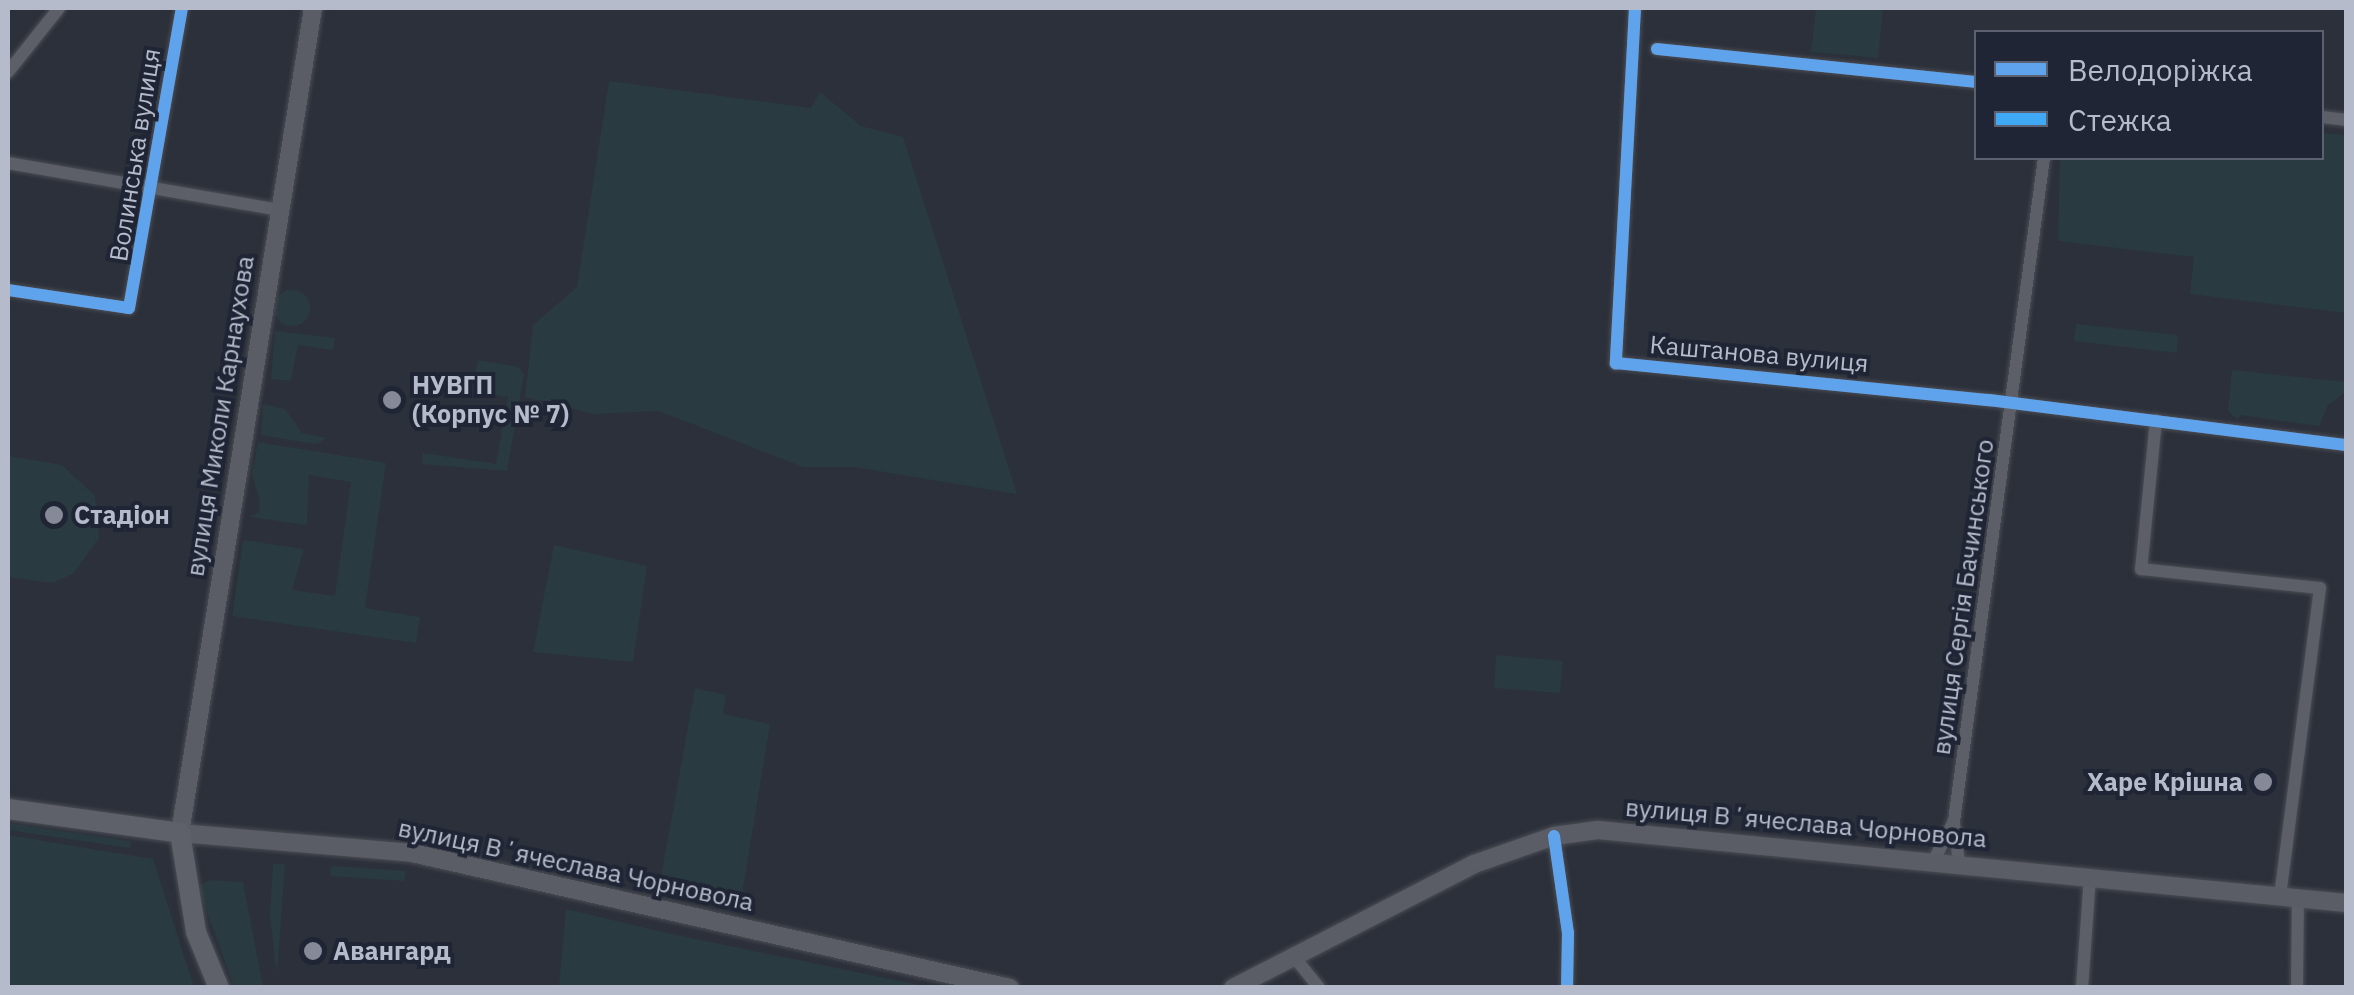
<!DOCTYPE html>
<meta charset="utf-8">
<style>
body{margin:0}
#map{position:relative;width:2354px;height:995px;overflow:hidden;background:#2c303a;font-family:"IBM Plex Sans",sans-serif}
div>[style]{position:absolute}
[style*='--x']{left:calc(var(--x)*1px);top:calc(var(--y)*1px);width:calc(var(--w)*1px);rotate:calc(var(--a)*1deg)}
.green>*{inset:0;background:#293a40}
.round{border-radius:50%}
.roads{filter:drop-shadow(0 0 2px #4a4d54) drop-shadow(0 0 2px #4a4d54)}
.minor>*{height:12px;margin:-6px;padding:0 6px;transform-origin:6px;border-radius:6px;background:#5c5f68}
.secondary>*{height:18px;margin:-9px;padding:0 9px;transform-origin:9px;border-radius:9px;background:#5b5d66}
.primary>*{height:20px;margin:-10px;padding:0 10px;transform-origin:10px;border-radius:10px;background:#5e616a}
.quiet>*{height:10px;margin-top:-5px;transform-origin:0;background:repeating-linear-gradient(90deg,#3fa9f5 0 20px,transparent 0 30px)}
.cycleway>*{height:12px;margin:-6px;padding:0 6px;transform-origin:6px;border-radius:6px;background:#60a3ed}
.dots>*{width:28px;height:28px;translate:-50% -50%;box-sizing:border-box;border:5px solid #1f2535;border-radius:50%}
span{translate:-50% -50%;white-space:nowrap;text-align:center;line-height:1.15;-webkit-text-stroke:8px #1f2535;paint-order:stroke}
.street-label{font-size:25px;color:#b6bbcb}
.poi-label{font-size:25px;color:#b6bbcb;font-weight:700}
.left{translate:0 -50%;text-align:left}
.right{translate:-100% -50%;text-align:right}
.frame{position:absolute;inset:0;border:10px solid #b6bbcb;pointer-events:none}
.legend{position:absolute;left:1974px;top:30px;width:350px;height:130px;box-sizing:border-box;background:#1f2535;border:2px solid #5b6171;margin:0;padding:12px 18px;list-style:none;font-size:30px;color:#b6bbcb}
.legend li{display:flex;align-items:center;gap:20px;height:50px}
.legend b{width:50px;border:2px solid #5b6171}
</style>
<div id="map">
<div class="green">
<div style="clip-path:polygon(1816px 8px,1883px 8px,1878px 58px,1811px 52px)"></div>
<div style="clip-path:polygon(609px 81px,811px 108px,820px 92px,861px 126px,903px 137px,1017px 494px,855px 467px,803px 467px,659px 411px,594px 414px,525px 397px,533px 325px,577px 287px)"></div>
<div style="clip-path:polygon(2322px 133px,2346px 135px,2346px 313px,2190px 294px,2194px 257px,2058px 241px,2060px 158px,2322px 158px)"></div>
<div class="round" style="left:274px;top:290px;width:36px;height:36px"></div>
<div style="clip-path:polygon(2076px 324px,2178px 335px,2177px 353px,2074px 341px)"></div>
<div style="clip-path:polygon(275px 331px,335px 338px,333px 350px,298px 345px,291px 381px,271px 379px)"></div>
<div style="clip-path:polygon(478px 360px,518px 367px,524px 374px,507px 471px,422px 464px,423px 453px,496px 464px,508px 397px,473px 391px)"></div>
<div style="clip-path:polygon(2232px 370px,2346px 382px,2346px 392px,2328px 405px,2319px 426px,2240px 415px,2238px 420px,2228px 411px)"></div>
<div style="clip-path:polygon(263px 404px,285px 409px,302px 433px,327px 438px,316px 444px,261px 435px)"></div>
<div style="clip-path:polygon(258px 442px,386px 463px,365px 608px,420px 617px,416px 643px,232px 616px,243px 540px,304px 549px,292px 590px,335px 596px,351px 482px,309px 475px,307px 525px,250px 517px,259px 512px,260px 500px,252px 474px)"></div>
<div style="clip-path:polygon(8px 456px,62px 465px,95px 496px,99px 538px,73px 574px,52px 583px,8px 577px)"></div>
<div style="clip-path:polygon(554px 545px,647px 566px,633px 662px,533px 652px)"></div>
<div style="clip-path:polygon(1496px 655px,1563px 661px,1560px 693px,1494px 688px)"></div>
<div style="clip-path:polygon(695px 688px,726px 695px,723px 714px,770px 724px,742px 895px,661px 877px)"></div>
<div style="clip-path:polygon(8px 823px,131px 841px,130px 848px,8px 830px)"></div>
<div style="clip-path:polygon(8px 835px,153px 859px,194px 987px,8px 987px)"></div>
<div style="clip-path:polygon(273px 864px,285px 864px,277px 975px,270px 915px)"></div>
<div style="clip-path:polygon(331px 866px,406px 871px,404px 881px,331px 876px)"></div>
<div style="clip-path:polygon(209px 880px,243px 882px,263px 987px,234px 987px,202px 898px,200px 885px)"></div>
<div style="clip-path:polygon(566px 909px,671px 934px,929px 987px,559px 987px)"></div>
</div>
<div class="roads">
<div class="minor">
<div style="--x:1635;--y:8;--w:356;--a:93.1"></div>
<div style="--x:1616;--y:363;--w:375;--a:5.7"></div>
<div style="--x:1989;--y:400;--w:360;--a:7.2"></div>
<div style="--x:1657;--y:49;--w:321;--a:5.9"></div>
<div style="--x:8;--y:72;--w:82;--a:-51.4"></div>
<div style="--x:2322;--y:117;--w:24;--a:7"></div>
<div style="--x:8;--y:163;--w:275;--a:9.8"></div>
<div style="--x:8;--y:290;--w:122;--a:8.5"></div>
<div style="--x:129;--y:308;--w:305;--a:-80"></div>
<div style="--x:2156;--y:420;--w:150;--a:95.7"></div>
<div style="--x:2141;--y:569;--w:180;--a:6.1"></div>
<div style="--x:2320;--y:588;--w:312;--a:97.4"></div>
<div style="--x:1954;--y:823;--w:39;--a:83"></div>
<div style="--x:1554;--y:836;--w:98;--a:81.8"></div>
<div style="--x:1568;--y:933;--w:55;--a:91"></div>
<div style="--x:1934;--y:860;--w:44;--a:-62.9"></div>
<div style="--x:1954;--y:821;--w:669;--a:-82.27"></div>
<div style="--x:1295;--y:958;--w:38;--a:51"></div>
<div style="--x:2082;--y:988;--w:111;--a:-85.9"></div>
<div style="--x:2297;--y:988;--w:89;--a:-89.4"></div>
</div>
<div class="secondary">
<div style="--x:313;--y:8;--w:836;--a:99.16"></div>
<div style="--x:180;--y:833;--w:233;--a:4.9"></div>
<div style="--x:412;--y:853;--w:613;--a:12.72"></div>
<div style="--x:1233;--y:988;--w:271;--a:-27.2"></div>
<div style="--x:1474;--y:864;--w:85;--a:-19.3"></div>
<div style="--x:1554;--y:836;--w:44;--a:-7.8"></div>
<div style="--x:1598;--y:830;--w:752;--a:5.57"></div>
</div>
<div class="primary">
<div style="--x:8;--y:809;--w:174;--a:7.9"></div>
<div style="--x:180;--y:833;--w:100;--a:80.8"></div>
<div style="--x:196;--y:932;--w:61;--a:67.7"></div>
</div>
</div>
<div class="quiet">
<div style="--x:481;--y:392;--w:24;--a:-81"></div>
</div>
<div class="cycleway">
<div style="--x:1635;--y:8;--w:356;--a:93.1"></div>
<div style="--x:1616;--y:363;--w:375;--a:5.7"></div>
<div style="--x:1989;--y:400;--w:360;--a:7.2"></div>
<div style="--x:1657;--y:49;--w:321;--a:5.9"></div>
<div style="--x:8;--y:290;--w:122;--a:8.5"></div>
<div style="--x:129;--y:308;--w:305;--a:-80"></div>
<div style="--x:1554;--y:836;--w:98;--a:81.8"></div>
<div style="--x:1568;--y:933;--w:55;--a:91"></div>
</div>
<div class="dots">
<div style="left:392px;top:400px;background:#868a98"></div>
<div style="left:54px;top:515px;background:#868a98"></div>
<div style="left:2263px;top:782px;background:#868a98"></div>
<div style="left:313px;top:951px;background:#868a98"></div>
</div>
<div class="street-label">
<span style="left:135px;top:155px;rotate:-81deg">Волинська вулиця</span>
<span style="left:1759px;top:354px;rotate:5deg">Каштанова вулиця</span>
<span style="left:220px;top:416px;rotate:-81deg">вулиця Миколи Карнаухова</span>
<span style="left:1963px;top:597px;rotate:-82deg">вулиця Сергія Бачинського</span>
<span style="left:1806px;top:823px;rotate:5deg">вулиця Вʼячеслава Чорновола</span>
<span style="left:576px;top:865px;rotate:12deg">вулиця Вʼячеслава Чорновола</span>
</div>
<div class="poi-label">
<span class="left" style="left:412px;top:400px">НУВГП<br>(Корпус № 7)</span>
<span class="left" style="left:74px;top:515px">Стадіон</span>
<span class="right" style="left:2243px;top:782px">Харе Крішна</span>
<span class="left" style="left:333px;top:951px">Авангард</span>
</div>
<div class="frame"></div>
<ul class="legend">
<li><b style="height:12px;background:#60a3ed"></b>Велодоріжка</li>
<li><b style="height:12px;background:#3fa9f5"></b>Стежка</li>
</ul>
</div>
